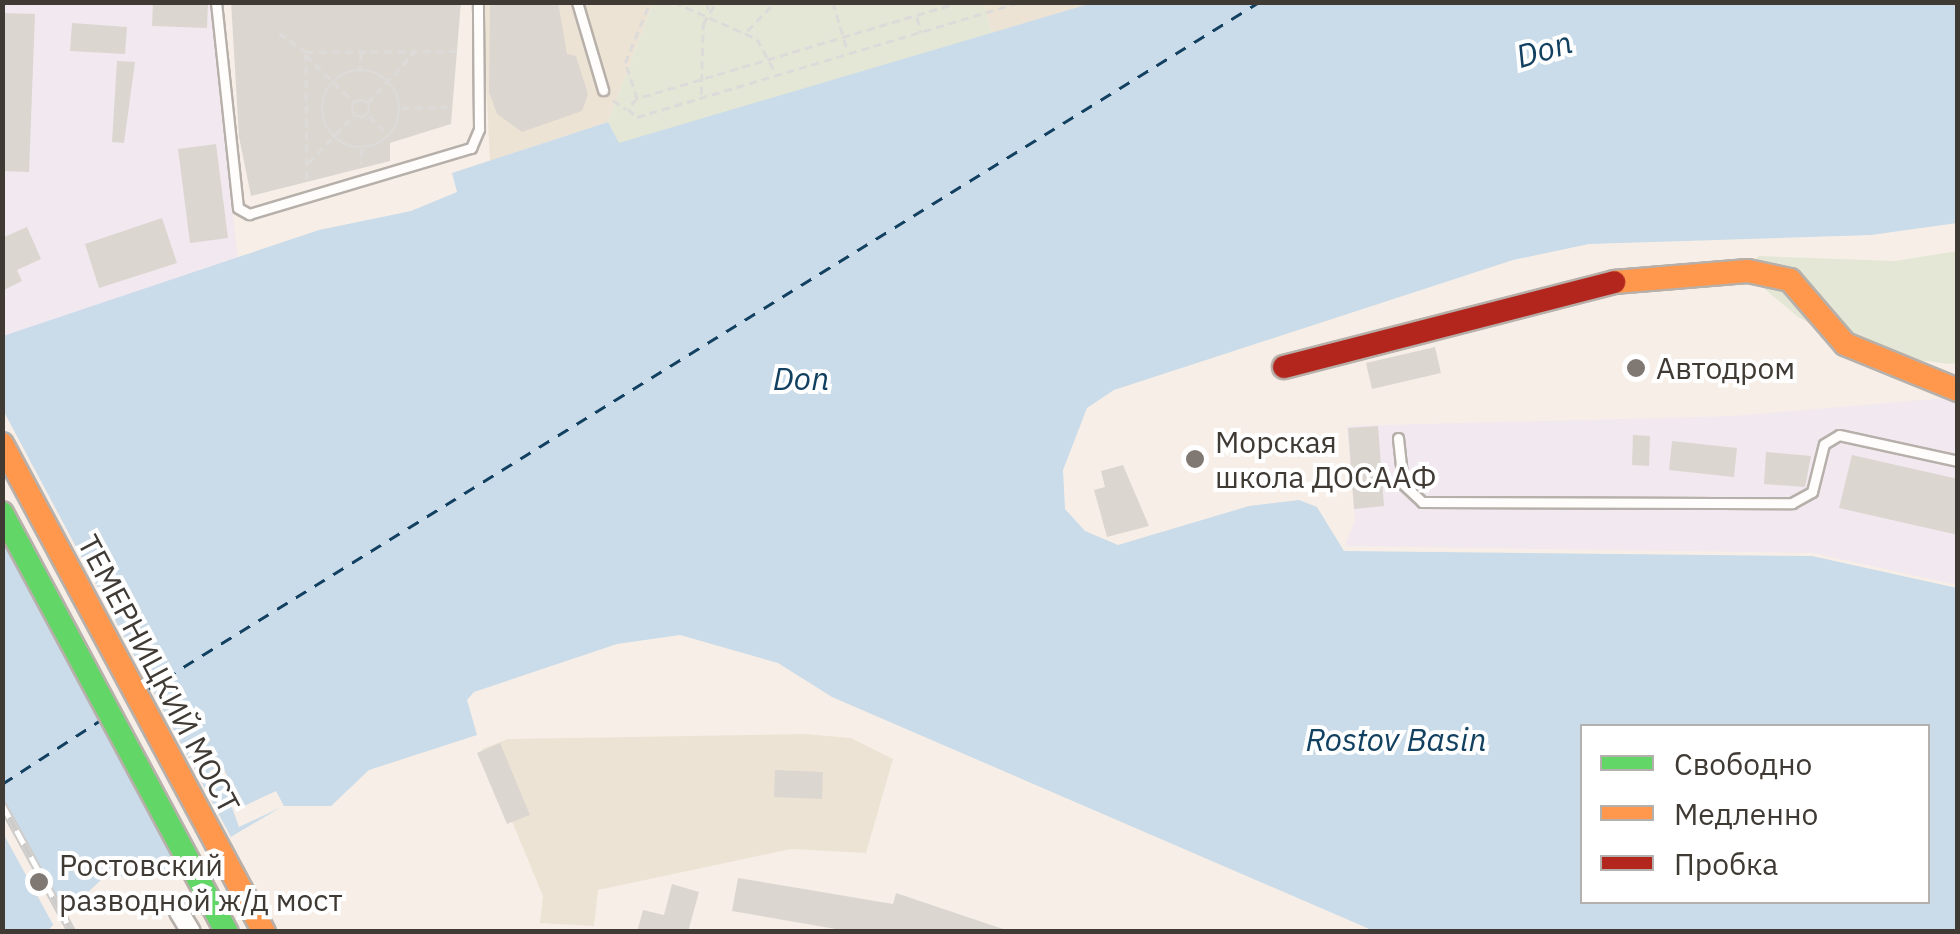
<!DOCTYPE html>
<html>
<head>
<meta charset="utf-8">
<style>
  body { margin:0 }
  #map { position:relative; width:1960px; height:934px; overflow:hidden; background:#f7efe7; font-family:"IBM Plex Sans",sans-serif }
  div>[style] { position:absolute }
  [style*='--x'] { left:calc(var(--x)*1px); top:calc(var(--y)*1px); width:calc(var(--w)*1px); rotate:calc(var(--a)*1deg) }
  .commercial>* { inset:0; background:#ede3d4 }
  .industrial>* { inset:0; background:#f2e8ef }
  .green>* { inset:0; background:#e4e7d6 }
  .water>* { inset:0; background:#cadbe9 }
  .pier>* { inset:0; background:#f7efe7 }
  .ferry>* { height:2.5px; margin-top:-1.25px; transform-origin:0; background:repeating-linear-gradient(90deg,#124061 0 12px,transparent 0 22px) }
  .building>* { inset:0; background:#dcd6d0 }
  .path>* { height:2.5px; margin-top:-1.25px; transform-origin:0; background:repeating-linear-gradient(90deg,#dddbd9 0 8px,transparent 0 13px) }
  .path>.ring { margin:-1.25px; padding:0; box-sizing:content-box; background:none; border:2.5px solid #dddbd9; border-radius:50% }
  .roads { filter:drop-shadow(2px 0 #b7b0aa) drop-shadow(-2px 0 #b7b0aa) drop-shadow(0 2px #b7b0aa) drop-shadow(0 -2px #b7b0aa) }
  .lane>* { height:9px; margin:-4.5px; padding:0 4.5px; transform-origin:4.5px; border-radius:4.5px; background:#fefdfb }
  .street>* { height:18px; margin:-9px; padding:0 9px; transform-origin:9px; border-radius:9px; background:#fefdfb }
  .fast>* { height:22px; margin:-11px; padding:0 11px; transform-origin:11px; border-radius:11px; background:#63d668 }
  .slow>* { height:22px; margin:-11px; padding:0 11px; transform-origin:11px; border-radius:11px; background:#ff974d }
  .jam>* { height:22px; margin:-11px; padding:0 11px; transform-origin:11px; border-radius:11px; background:#b3261e }
  .rail>* { height:9px; margin-top:-4.5px; transform-origin:0; background:repeating-linear-gradient(90deg,#fff 0 15px,#ceccca 0 30px); box-sizing:border-box; border-block:2px solid #ceccca }
  .dots>* { width:28px; height:28px; translate:-50% -50%; box-sizing:border-box; border:5px solid #fff; border-radius:50% }
  span { translate:-50% -50%; white-space:nowrap; text-align:center; line-height:1.15; -webkit-text-stroke:8px #fff; paint-order:stroke }
  .poi-label { font-size:30px; color:#403a35 }
  .left { translate:0 -50%; text-align:left }
  .street-label { font-size:30px; color:#403a35 }
  .water-label { font-size:32px; color:#124061; font-style:italic }
  .frame { position:absolute; inset:0; border:5px solid #403a35; pointer-events:none }
  .legend { position:absolute; left:1580px; top:724px; width:350px; height:180px; box-sizing:border-box; background:#fff; border:2px solid #b3b0ae; margin:0; padding:12px 18px; list-style:none; font-size:30px; color:#403a35 }
  .legend li { display:flex; align-items:center; gap:20px; height:50px }
  .legend b { width:50px; border:2px solid #b3b0ae }
</style>
</head>
<body>
<div id="map">
  <div class="commercial">
    <i style="clip-path:polygon(984px 2px,1092px 3px,992px 33px)"></i>
    <i style="clip-path:polygon(482px 3px,653px 3px,608px 122px,490px 161px)"></i>
    <i style="clip-path:polygon(804px 734px,851px 738px,893px 759px,866px 853px,791px 849px,598px 890px,594px 926px,540px 923px,543px 896px,482px 749px,508px 739px)"></i>
  </div>
  <div class="industrial">
    <i style="clip-path:polygon(3px 3px,210px 3px,238px 259px,3px 336px)"></i>
    <i style="clip-path:polygon(1957px 397px,1957px 585px,1813px 553px,1345px 546px,1355px 520px,1347px 426px,1734px 416px)"></i>
  </div>
  <div class="green">
    <i style="clip-path:polygon(653px 3px,984px 3px,992px 33px,619px 144px,608px 122px)"></i>
    <i style="clip-path:polygon(1957px 251px,1957px 363px,1949px 364px,1864px 353px,1798px 317px,1749px 276px,1758px 256px,1895px 261px)"></i>
  </div>
  <div class="water">
    <i style="clip-path:polygon(evenodd,1092px 3px,1957px 3px,1957px 223px,1871px 235px,1589px 244px,1513px 260px,1114px 390px,1087px 408px,1063px 470px,1065px 509px,1085px 531px,1118px 545px,1249px 506px,1299px 500px,1317px 507px,1344px 551px,1812px 556px,1957px 588px,1957px 931px,1374px 931px,832px 697px,778px 663px,680px 635px,617px 644px,474px 692px,467px 700px,477px 735px,369px 770px,331px 806px,283px 806px,170px 873px,103px 878px,47px 931px,3px 932px,3px 336px,319px 230px,411px 211px,457px 192px,452px 173px,608px 122px,619px 143px,1092px 3px,1582px 726px,1928px 726px,1928px 902px,1582px 902px,1582px 726px)"></i>
  </div>
  <div class="pier">
    <i style="clip-path:polygon(3px 410px,233px 841px,181px 873px,2px 541px)"></i>
    <i style="clip-path:polygon(222px 765px,242px 807px,276px 791px,284px 806px,239px 827px,222px 779px,214px 782px,209px 771px)"></i>
    <i style="clip-path:polygon(3px 799px,68px 919px,56px 930px,3px 833px)"></i>
  </div>
  <div class="ferry">
    <i style="--x:146;--y:690;--w:1308;--a:-31.72"></i>
    <i style="--x:2;--y:784;--w:119;--a:-33"></i>
  </div>
  <div class="building">
    <i style="clip-path:polygon(153px 2px,208px 2px,207px 28px,152px 26px)"></i>
    <i style="clip-path:polygon(231px 2px,461px 2px,451px 124px,390px 143px,390px 161px,251px 196px,239px 137px)"></i>
    <i style="clip-path:polygon(490px 2px,558px 2px,567px 54px,576px 56px,588px 94px,582px 111px,522px 132px,497px 114px,489px 92px)"></i>
    <i style="clip-path:polygon(2px 13px,35px 14px,29px 172px,2px 171px)"></i>
    <i style="clip-path:polygon(72px 23px,127px 27px,125px 54px,70px 51px)"></i>
    <i style="clip-path:polygon(117px 61px,135px 62px,124px 143px,112px 142px)"></i>
    <i style="clip-path:polygon(216px 144px,228px 238px,190px 243px,178px 149px)"></i>
    <i style="clip-path:polygon(162px 218px,177px 263px,99px 288px,85px 244px)"></i>
    <i style="clip-path:polygon(27px 227px,41px 259px,17px 270px,22px 281px,2px 291px,2px 238px)"></i>
    <i style="clip-path:polygon(1435px 347px,1441px 373px,1372px 389px,1366px 363px)"></i>
    <i style="clip-path:polygon(1378px 426px,1384px 506px,1354px 509px,1348px 428px)"></i>
    <i style="clip-path:polygon(1633px 435px,1650px 436px,1649px 466px,1632px 465px)"></i>
    <i style="clip-path:polygon(1672px 441px,1737px 448px,1734px 477px,1669px 470px)"></i>
    <i style="clip-path:polygon(1766px 452px,1811px 456px,1805px 487px,1764px 484px)"></i>
    <i style="clip-path:polygon(1852px 455px,1958px 479px,1958px 535px,1839px 508px)"></i>
    <i style="clip-path:polygon(1123px 465px,1149px 526px,1107px 537px,1094px 490px,1105px 487px,1101px 471px)"></i>
    <i style="clip-path:polygon(500px 743px,530px 815px,507px 824px,477px 753px)"></i>
    <i style="clip-path:polygon(775px 770px,823px 772px,822px 799px,774px 797px)"></i>
    <i style="clip-path:polygon(738px 878px,893px 904px,896px 893px,1012px 932px,853px 932px,732px 911px)"></i>
    <i style="clip-path:polygon(672px 884px,699px 892px,688px 932px,637px 932px,643px 910px,664px 915px)"></i>
  </div>
  <div class="path">
    <i style="--x:674;--y:2;--w:91;--a:24"></i>
    <i style="--x:757;--y:39;--w:37;--a:61"></i>
    <i style="--x:707;--y:2;--w:10;--a:79"></i>
    <i style="--x:833;--y:2;--w:52;--a:73.3"></i>
    <i style="--x:962;--y:2;--w:339;--a:163.4"></i>
    <i style="--x:637;--y:99;--w:13;--a:132"></i>
    <i style="--x:628;--y:109;--w:12;--a:42"></i>
    <i style="--x:637;--y:117;--w:401;--a:-16.7"></i>
    <i style="--x:917;--y:17;--w:16;--a:75"></i>
    <i style="--x:747;--y:31;--w:40;--a:-46"></i>
    <i style="--x:279;--y:33;--w:33;--a:35"></i>
    <i style="--x:306;--y:52;--w:151;--a:-0.4"></i>
    <i style="--x:361;--y:53;--w:16;--a:90"></i>
    <i style="--x:306;--y:54;--w:125;--a:89.5"></i>
    <i style="--x:306;--y:55;--w:69;--a:44.4"></i>
    <i class="ring" style="left:322px;top:70px;width:75.5px;height:75.5px"></i>
    <i style="--x:701;--y:95;--w:71;--a:-88.4"></i>
    <i style="--x:703;--y:24;--w:26;--a:-59"></i>
    <i style="--x:637;--y:99;--w:38;--a:-108"></i>
    <i style="--x:625;--y:63;--w:66;--a:-67.7"></i>
    <i class="ring" style="left:352px;top:100px;width:15.5px;height:15.5px"></i>
    <i style="--x:613;--y:100;--w:16;--a:35"></i>
    <i style="--x:367;--y:103;--w:69;--a:-46.8"></i>
    <i style="--x:402;--y:108;--w:46;--a:-1.2"></i>
    <i style="--x:369;--y:116;--w:27;--a:45"></i>
    <i style="--x:362;--y:149;--w:15;--a:90"></i>
    <i style="--x:308;--y:163;--w:66;--a:-46.2"></i>
  </div>
  <div class="roads">
    <div class="lane">
      <i style="--x:216;--y:2;--w:207;--a:83.9"></i>
      <i style="--x:238;--y:208;--w:13;--a:29"></i>
      <i style="--x:249;--y:214;--w:232;--a:-16.6"></i>
      <i style="--x:471;--y:148;--w:21;--a:-67"></i>
      <i style="--x:479;--y:129;--w:127;--a:-90.5"></i>
      <i style="--x:577;--y:2;--w:92;--a:73.5"></i>
      <i style="--x:1398;--y:438;--w:46;--a:83.8"></i>
      <i style="--x:1403;--y:484;--w:26;--a:43"></i>
      <i style="--x:1422;--y:502;--w:370;--a:0.2"></i>
      <i style="--x:1792;--y:503;--w:23;--a:-29"></i>
      <i style="--x:1812;--y:492;--w:49;--a:-76"></i>
      <i style="--x:1824;--y:444;--w:17;--a:-31"></i>
      <i style="--x:1839;--y:435;--w:122;--a:12.3"></i>
    </div>
    <div class="street">
      <i style="--x:179;--y:912;--w:23;--a:59"></i>
    </div>
    <div class="fast">
      <i style="--x:2;--y:513;--w:476;--a:61.8"></i>
    </div>
    <div class="slow">
      <i style="--x:1614;--y:282;--w:134;--a:-4.7"></i>
      <i style="--x:1748;--y:271;--w:43;--a:12.1"></i>
      <i style="--x:1790;--y:280;--w:84;--a:49.3"></i>
      <i style="--x:1845;--y:344;--w:122;--a:22.2"></i>
      <i style="--x:2;--y:444;--w:554;--a:61.77"></i>
    </div>
    <div class="jam">
      <i style="--x:1284;--y:367;--w:341;--a:-14.4"></i>
    </div>
  </div>
  <div class="rail">
    <i style="--x:2;--y:804;--w:146;--a:61.3"></i>
  </div>
  <div class="dots">
    <i style="left:1636px;top:368px;background:#807973"></i>
    <i style="left:1195px;top:459px;background:#807973"></i>
    <i style="left:39px;top:882px;background:#807973"></i>
  </div>
  <div class="poi-label">
    <span class="left" style="left:1656px;top:368px">Автодром</span>
    <span class="left" style="left:1215px;top:459px">Морская<br>школа ДОСААФ</span>
    <span class="left" style="left:59px;top:882px">Ростовский<br>разводной ж/д мост</span>
  </div>
  <div class="street-label">
    <span style="left:159px;top:674px;rotate:62deg">ТЕМЕРНИЦКИЙ МОСТ</span>
  </div>
  <div class="water-label">
    <span style="left:1544px;top:49px;rotate:-17deg">Don</span>
    <span style="left:801px;top:378px">Don</span>
    <span style="left:1396px;top:739px">Rostov Basin</span>
  </div>
  <div class="frame"></div>
  <ul class="legend">
  <li><b style="height:12px;background:#63d668"></b>Свободно</li>
  <li><b style="height:12px;background:#ff974d"></b>Медленно</li>
  <li><b style="height:12px;background:#b3261e"></b>Пробка</li>
  </ul>
</div>
</body>
</html>
